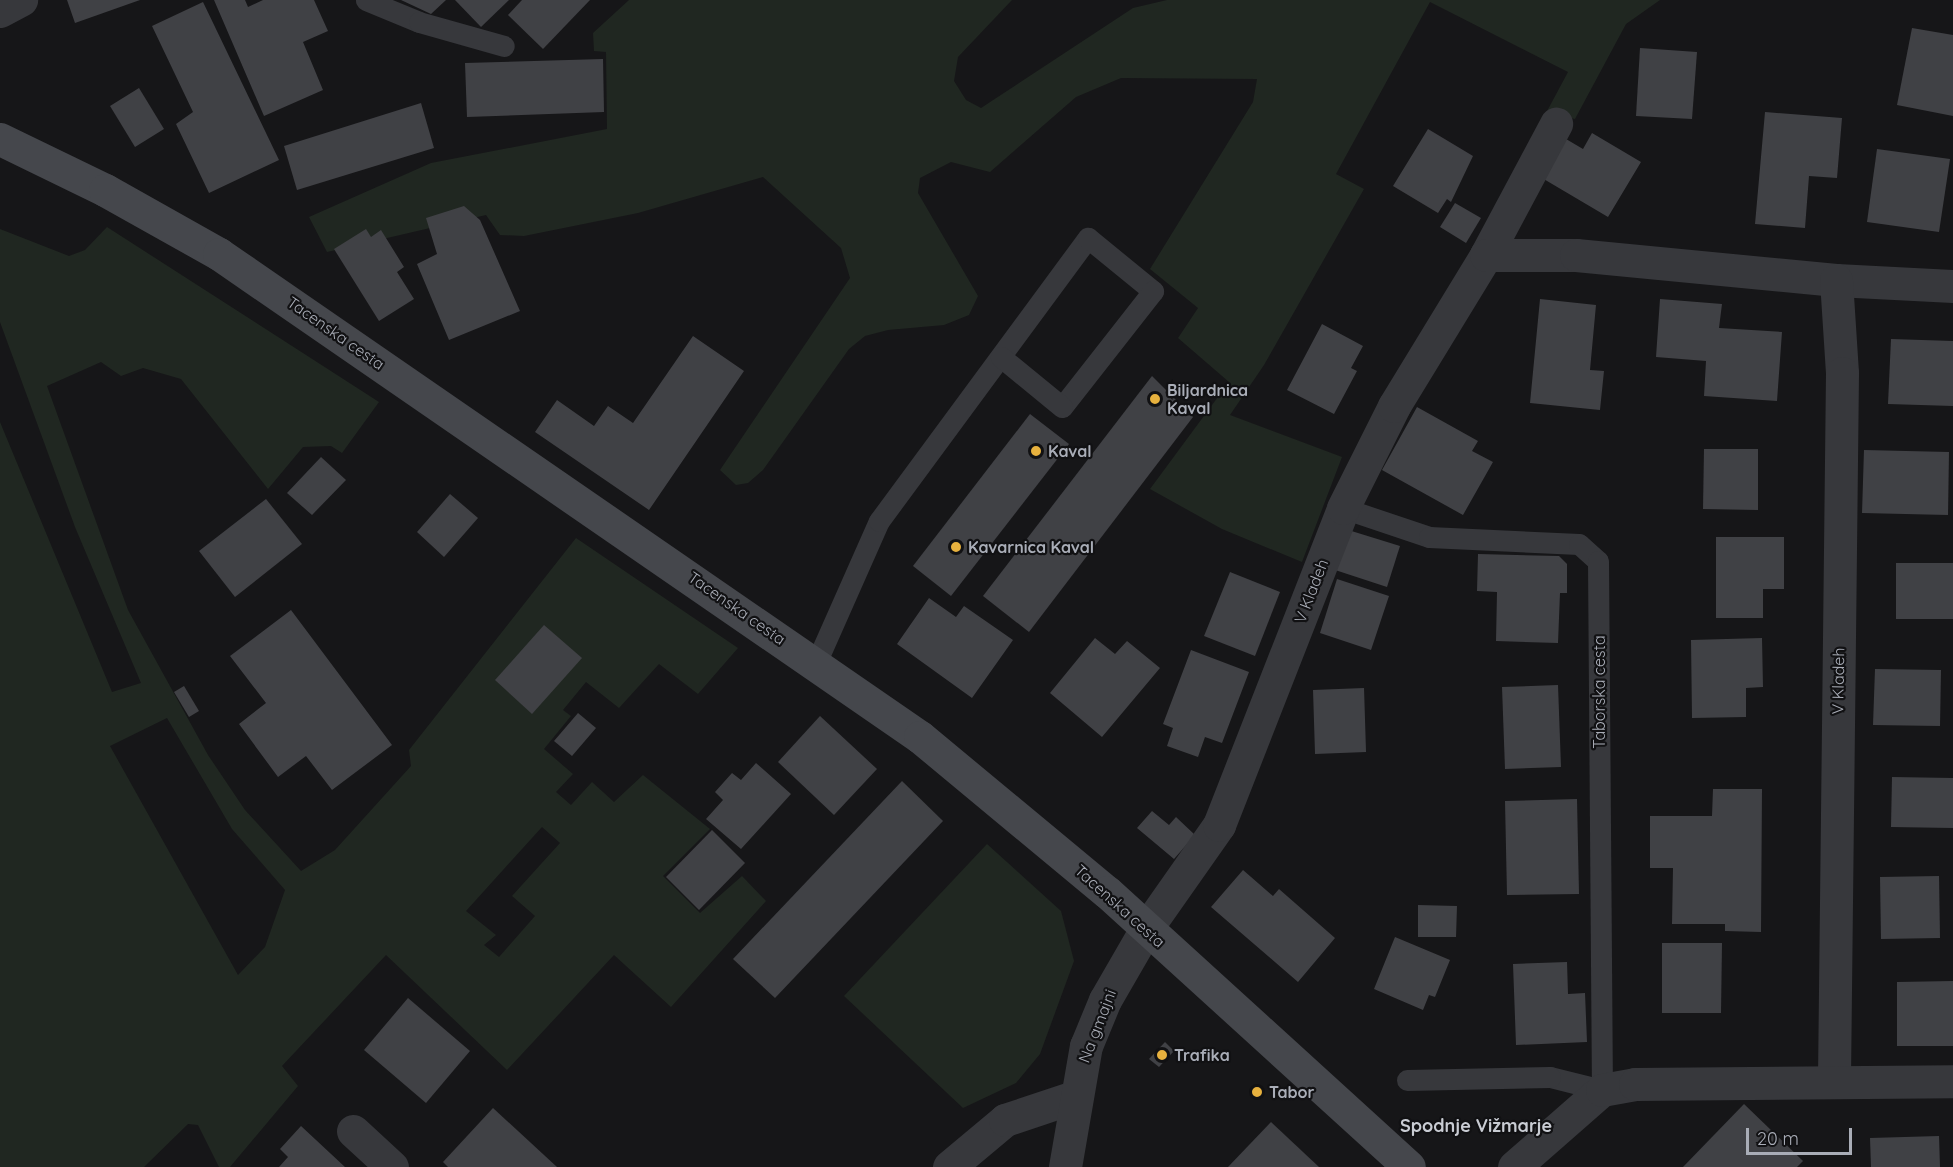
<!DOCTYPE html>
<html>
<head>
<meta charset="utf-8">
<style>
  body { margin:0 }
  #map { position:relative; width:1953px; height:1167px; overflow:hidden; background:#161618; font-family:Quicksand,sans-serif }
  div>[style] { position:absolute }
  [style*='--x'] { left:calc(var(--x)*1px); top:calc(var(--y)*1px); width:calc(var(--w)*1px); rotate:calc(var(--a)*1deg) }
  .green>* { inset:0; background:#202721 }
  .building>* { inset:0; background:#404145 }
  .lane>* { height:21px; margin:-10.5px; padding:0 10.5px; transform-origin:10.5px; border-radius:10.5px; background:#37383c }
  .street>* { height:33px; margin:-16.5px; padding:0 16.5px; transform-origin:16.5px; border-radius:16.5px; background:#37383c }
  .secondary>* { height:33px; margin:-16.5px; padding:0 16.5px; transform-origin:16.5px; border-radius:16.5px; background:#45474c }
  .dots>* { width:16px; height:16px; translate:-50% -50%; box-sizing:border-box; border:3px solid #111113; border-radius:50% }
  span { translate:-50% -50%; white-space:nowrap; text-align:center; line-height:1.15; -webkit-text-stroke:4.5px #111113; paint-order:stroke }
  .street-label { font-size:16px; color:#a9adb7 }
  .poi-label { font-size:16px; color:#a9adb7; font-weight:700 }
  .left { translate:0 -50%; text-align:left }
  .neighbourhood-label { font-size:18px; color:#c9ccd3; font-weight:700 }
  .scale { position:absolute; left:1746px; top:1128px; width:106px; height:27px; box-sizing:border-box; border:3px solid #a9adb7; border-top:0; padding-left:8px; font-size:18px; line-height:21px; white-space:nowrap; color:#a9adb7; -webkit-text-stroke:4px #111113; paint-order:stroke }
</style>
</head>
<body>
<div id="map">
  <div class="green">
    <i style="clip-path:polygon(629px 0,1012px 0,958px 57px,954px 81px,966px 100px,981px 108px,1133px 8px,1167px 0,1660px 0,1626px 24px,1575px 119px,1546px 113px,1568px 72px,1430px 2px,1336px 174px,1364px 189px,1264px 365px,1230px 415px,1342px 457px,1302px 562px,1222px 529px,1150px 489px,1229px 382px,1178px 338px,1198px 308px,1150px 269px,1253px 102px,1257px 79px,1121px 78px,1076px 97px,990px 172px,951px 162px,920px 178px,918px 193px,978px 296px,969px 315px,944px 325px,888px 330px,865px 336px,849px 349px,763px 470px,748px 483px,736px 485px,720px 470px,850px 278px,841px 248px,763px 177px,638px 213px,524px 236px,500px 235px,486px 215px,327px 252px,309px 217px,431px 163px,607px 129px,606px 52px,594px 51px,593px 33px)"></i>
    <i style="clip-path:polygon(evenodd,107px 227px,379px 402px,342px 453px,331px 446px,303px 447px,268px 489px,181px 379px,143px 368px,121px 376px,101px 362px,47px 386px,128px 610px,208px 755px,245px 810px,301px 871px,335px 850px,411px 766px,409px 750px,576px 538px,738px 648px,698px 694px,659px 664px,619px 708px,586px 682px,563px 710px,571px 716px,544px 749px,573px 774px,556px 792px,571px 805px,592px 782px,614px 802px,643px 775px,710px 829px,663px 876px,700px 913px,742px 876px,766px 901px,671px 1007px,614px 955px,507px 1070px,386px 955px,282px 1066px,298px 1086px,230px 1167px,219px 1167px,198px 1125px,188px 1124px,144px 1167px,0 1167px,0 422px,112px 692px,141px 683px,75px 527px,0 322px,0 229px,69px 256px,85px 250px,107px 227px,167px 718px,232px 829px,285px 890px,265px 947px,238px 975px,110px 746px,167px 718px,107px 227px,542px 827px,560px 843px,512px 896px,535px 916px,499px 957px,484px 945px,496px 935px,466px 911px,542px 827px)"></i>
    <i style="clip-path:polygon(987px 844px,1061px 911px,1074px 961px,1040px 1054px,1016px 1083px,963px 1108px,844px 996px)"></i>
  </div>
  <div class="building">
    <i style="clip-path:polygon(67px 0,140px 0,75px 23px)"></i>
    <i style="clip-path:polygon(214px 0,245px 0,248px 7px,263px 0,314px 0,328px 31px,303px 42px,323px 90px,264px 116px)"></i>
    <i style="clip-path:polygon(401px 0,446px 0,431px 14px)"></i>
    <i style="clip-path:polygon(455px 0,509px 0,481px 27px)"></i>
    <i style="clip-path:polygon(522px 0,590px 0,543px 49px,508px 15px)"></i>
    <i style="clip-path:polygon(203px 2px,279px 160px,209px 193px,176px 124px,193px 112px,152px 26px)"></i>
    <i style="clip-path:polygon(1912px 28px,1953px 35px,1953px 116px,1897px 105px)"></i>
    <i style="clip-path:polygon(1640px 48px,1697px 52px,1692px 119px,1636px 116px)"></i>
    <i style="clip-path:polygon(603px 59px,604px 112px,467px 117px,465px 63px)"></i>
    <i style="clip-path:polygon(139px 88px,164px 129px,135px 147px,110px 106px)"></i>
    <i style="clip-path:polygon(421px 103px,434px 148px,297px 190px,284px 146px)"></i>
    <i style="clip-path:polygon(1765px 112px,1842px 118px,1837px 178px,1809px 176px,1805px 228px,1755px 224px)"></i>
    <i style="clip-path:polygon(1428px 129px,1473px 156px,1451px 202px,1447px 199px,1438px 213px,1393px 186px)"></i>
    <i style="clip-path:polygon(1592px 133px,1641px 162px,1608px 217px,1542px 178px,1566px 139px,1583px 149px)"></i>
    <i style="clip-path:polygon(1877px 149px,1950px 159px,1939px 232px,1867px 222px)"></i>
    <i style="clip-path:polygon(1455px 203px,1481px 218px,1466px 243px,1440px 227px)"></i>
    <i style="clip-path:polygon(464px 206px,480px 220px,520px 311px,449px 340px,417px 264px,437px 254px,426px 218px)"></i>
    <i style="clip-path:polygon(366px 229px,371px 237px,381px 230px,404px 267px,397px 272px,414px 299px,379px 321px,334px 249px)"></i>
    <i style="clip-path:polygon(1540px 299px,1596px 305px,1590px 370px,1604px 371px,1600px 410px,1530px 403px)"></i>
    <i style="clip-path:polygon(1660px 299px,1722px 304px,1719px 328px,1782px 332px,1777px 401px,1704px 396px,1706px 361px,1656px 357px)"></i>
    <i style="clip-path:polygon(1322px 324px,1363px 346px,1351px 368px,1357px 371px,1334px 414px,1287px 390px)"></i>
    <i style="clip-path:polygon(693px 336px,744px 371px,649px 510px,535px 432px,557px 400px,594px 426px,608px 406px,633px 423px)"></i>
    <i style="clip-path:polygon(1891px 339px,1953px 341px,1953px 406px,1888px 404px)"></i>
    <i style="clip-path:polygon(1152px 376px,1193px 417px,1029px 632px,983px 596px)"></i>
    <i style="clip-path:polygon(1417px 407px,1478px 441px,1472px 451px,1493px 462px,1463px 515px,1382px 470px)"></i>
    <i style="clip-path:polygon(1030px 414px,1069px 444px,951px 596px,913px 566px)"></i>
    <i style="clip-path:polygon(1704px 449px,1758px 449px,1758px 510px,1703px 509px)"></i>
    <i style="clip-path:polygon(1864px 450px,1949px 452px,1948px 515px,1862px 513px)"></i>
    <i style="clip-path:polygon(321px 457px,346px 480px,312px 515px,287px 493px)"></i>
    <i style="clip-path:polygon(450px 494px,478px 518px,444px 557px,417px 532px)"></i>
    <i style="clip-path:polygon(266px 499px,302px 544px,235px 597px,199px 551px)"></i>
    <i style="clip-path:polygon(1345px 529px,1400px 546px,1387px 587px,1332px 569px)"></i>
    <i style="clip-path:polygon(1716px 537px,1784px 537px,1784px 589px,1763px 589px,1763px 618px,1716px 618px)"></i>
    <i style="clip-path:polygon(1478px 554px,1559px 556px,1567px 564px,1567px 593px,1560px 593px,1558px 643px,1496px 641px,1497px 592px,1477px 591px)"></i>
    <i style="clip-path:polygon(1896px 563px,1953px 563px,1953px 619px,1896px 619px)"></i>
    <i style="clip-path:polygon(1230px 572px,1280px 592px,1255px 656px,1204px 636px)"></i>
    <i style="clip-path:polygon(1337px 579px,1389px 596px,1371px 650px,1320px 633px)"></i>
    <i style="clip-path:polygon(929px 598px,956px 617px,964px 606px,1013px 640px,972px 698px,897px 644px)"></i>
    <i style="clip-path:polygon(291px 610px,392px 745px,332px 790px,306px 756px,278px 777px,239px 724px,266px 703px,230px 656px)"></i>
    <i style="clip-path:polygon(544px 625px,582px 658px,532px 714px,495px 680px)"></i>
    <i style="clip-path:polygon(1095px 638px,1115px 654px,1127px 641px,1160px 668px,1102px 737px,1050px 693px)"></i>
    <i style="clip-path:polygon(1762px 638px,1763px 687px,1746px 688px,1746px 717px,1692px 718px,1691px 640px)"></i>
    <i style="clip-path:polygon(1191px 650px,1249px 672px,1222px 743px,1205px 737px,1198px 757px,1167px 746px,1173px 728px,1163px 724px)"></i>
    <i style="clip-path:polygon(1875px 669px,1941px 670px,1940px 726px,1873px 725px)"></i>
    <i style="clip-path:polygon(1558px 685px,1561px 767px,1505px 769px,1502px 687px)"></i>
    <i style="clip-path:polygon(184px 686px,199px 711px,189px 717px,174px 692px)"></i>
    <i style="clip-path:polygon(1364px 688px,1366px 752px,1315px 754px,1313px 690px)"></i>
    <i style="clip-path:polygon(578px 713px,596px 728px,572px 756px,554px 741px)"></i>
    <i style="clip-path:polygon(820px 716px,877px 769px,834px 815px,778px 762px)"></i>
    <i style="clip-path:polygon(756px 763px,791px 794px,741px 849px,706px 819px,723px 800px,715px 792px,732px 773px,741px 780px)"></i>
    <i style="clip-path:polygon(1892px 777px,1953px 778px,1953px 828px,1891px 827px)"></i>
    <i style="clip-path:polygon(902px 781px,943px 821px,775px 998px,733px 959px)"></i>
    <i style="clip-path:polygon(1713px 789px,1762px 789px,1761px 932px,1725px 931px,1725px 924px,1672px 924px,1673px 868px,1650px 868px,1650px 816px,1712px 816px)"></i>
    <i style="clip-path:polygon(1577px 799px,1579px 894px,1507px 895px,1505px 801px)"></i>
    <i style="clip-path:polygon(1152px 811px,1169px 825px,1176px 817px,1195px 835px,1174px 859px,1137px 828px)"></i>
    <i style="clip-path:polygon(712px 830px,745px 863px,699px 910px,666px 877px)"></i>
    <i style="clip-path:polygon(1243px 870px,1273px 896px,1279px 889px,1335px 938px,1298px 982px,1211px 907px)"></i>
    <i style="clip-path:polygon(1939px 876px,1940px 938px,1881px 939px,1880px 877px)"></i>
    <i style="clip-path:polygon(1418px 905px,1457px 906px,1456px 937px,1418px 937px)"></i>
    <i style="clip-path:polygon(1395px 937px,1450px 960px,1435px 997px,1429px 995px,1423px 1010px,1374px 989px)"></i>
    <i style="clip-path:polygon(1662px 943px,1722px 943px,1721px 1013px,1662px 1013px)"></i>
    <i style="clip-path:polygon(1567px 962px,1568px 994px,1585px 993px,1587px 1042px,1516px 1045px,1513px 964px)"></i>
    <i style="clip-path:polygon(1953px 981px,1953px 1046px,1897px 1046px,1897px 982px)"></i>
    <i style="clip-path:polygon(408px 998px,470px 1051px,426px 1103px,364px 1050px)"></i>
    <i style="clip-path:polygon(1165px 1042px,1174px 1051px,1159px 1067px,1149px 1059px)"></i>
    <i style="clip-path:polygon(1744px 1104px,1803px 1161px,1797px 1167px,1683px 1167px)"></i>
    <i style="clip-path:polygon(493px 1108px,557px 1167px,448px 1167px,443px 1162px)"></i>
    <i style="clip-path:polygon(1271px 1122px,1319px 1167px,1228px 1167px)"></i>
    <i style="clip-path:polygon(301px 1126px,345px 1167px,279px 1167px,288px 1157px,280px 1149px)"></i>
    <i style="clip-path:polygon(1939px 1136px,1940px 1167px,1871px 1167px,1870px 1138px)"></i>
  </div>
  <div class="lane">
    <i style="--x:366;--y:0;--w:57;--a:22.5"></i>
    <i style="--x:419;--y:22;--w:88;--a:15.8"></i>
    <i style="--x:1343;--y:508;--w:91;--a:18.6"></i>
    <i style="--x:1429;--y:537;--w:150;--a:2.7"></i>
    <i style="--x:1579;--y:544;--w:25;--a:42"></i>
    <i style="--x:1598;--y:561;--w:529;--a:89.57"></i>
    <i style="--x:1602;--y:1090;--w:54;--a:-166"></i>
    <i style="--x:1550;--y:1077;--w:143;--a:178.8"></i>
    <i style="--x:816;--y:663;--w:155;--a:-66.1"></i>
    <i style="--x:879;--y:521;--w:352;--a:-53.6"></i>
    <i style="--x:1088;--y:238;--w:84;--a:39.2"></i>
    <i style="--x:1153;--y:291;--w:147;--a:128.1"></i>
    <i style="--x:1062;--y:407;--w:79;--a:-140.7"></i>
  </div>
  <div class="street">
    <i style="--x:0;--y:11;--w:24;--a:-28"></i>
    <i style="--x:1486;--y:255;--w:149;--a:-61.9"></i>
    <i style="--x:1836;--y:280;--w:117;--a:2.9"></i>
    <i style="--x:353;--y:1131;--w:53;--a:42.7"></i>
    <i style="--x:949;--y:1167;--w:73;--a:-40"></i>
    <i style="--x:1005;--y:1120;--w:73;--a:-18.4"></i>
    <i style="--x:1065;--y:1167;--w:123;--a:-80.2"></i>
    <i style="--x:1086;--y:1046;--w:50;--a:-67.6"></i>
    <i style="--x:1105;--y:1000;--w:82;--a:-60"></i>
    <i style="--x:1146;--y:929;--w:127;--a:-54.9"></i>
    <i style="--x:1219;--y:825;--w:340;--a:-68.6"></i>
    <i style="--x:1343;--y:508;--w:114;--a:-63.4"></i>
    <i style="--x:1394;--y:406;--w:177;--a:-58.6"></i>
    <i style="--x:1486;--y:255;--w:90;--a:0"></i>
    <i style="--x:1576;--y:255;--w:261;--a:5.5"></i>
    <i style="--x:1836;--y:280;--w:93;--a:86.3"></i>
    <i style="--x:1842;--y:373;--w:709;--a:90.65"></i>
    <i style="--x:1514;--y:1167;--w:117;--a:-41.2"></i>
    <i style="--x:1602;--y:1090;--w:34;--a:-10"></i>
    <i style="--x:1635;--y:1084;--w:318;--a:-0.5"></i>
  </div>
  <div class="secondary">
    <i style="--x:0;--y:139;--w:117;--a:25.9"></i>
    <i style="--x:105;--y:190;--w:131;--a:29.3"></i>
    <i style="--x:219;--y:254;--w:851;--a:34.57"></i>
    <i style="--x:920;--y:737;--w:243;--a:39.7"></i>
    <i style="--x:1107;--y:892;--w:408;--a:42.3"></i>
  </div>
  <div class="dots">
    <i style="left:1155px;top:399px;background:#e7b13e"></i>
    <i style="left:1036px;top:451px;background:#e7b13e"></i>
    <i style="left:956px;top:547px;background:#e7b13e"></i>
    <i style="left:1162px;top:1055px;background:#e7b13e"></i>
    <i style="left:1257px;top:1092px;background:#e7b13e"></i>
  </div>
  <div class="street-label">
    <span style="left:336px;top:333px;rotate:35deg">Tacenska cesta</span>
    <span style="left:1311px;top:591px;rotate:-69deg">V Kladeh</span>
    <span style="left:737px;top:608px;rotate:35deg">Tacenska cesta</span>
    <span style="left:1838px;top:681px;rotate:-89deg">V Kladeh</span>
    <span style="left:1599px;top:692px;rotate:-90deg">Taborska cesta</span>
    <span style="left:1120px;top:906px;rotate:42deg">Tacenska cesta</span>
    <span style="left:1097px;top:1026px;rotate:-69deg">Na gmajni</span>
  </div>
  <div class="poi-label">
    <span class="left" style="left:1167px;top:399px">Biljardnica<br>Kaval</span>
    <span class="left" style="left:1048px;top:451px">Kaval</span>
    <span class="left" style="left:968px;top:547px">Kavarnica Kaval</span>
    <span class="left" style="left:1174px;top:1055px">Trafika</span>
    <span class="left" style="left:1269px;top:1092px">Tabor</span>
  </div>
  <div class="neighbourhood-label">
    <span style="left:1476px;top:1126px">Spodnje Vižmarje</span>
  </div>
  <div class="scale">20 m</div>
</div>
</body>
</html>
